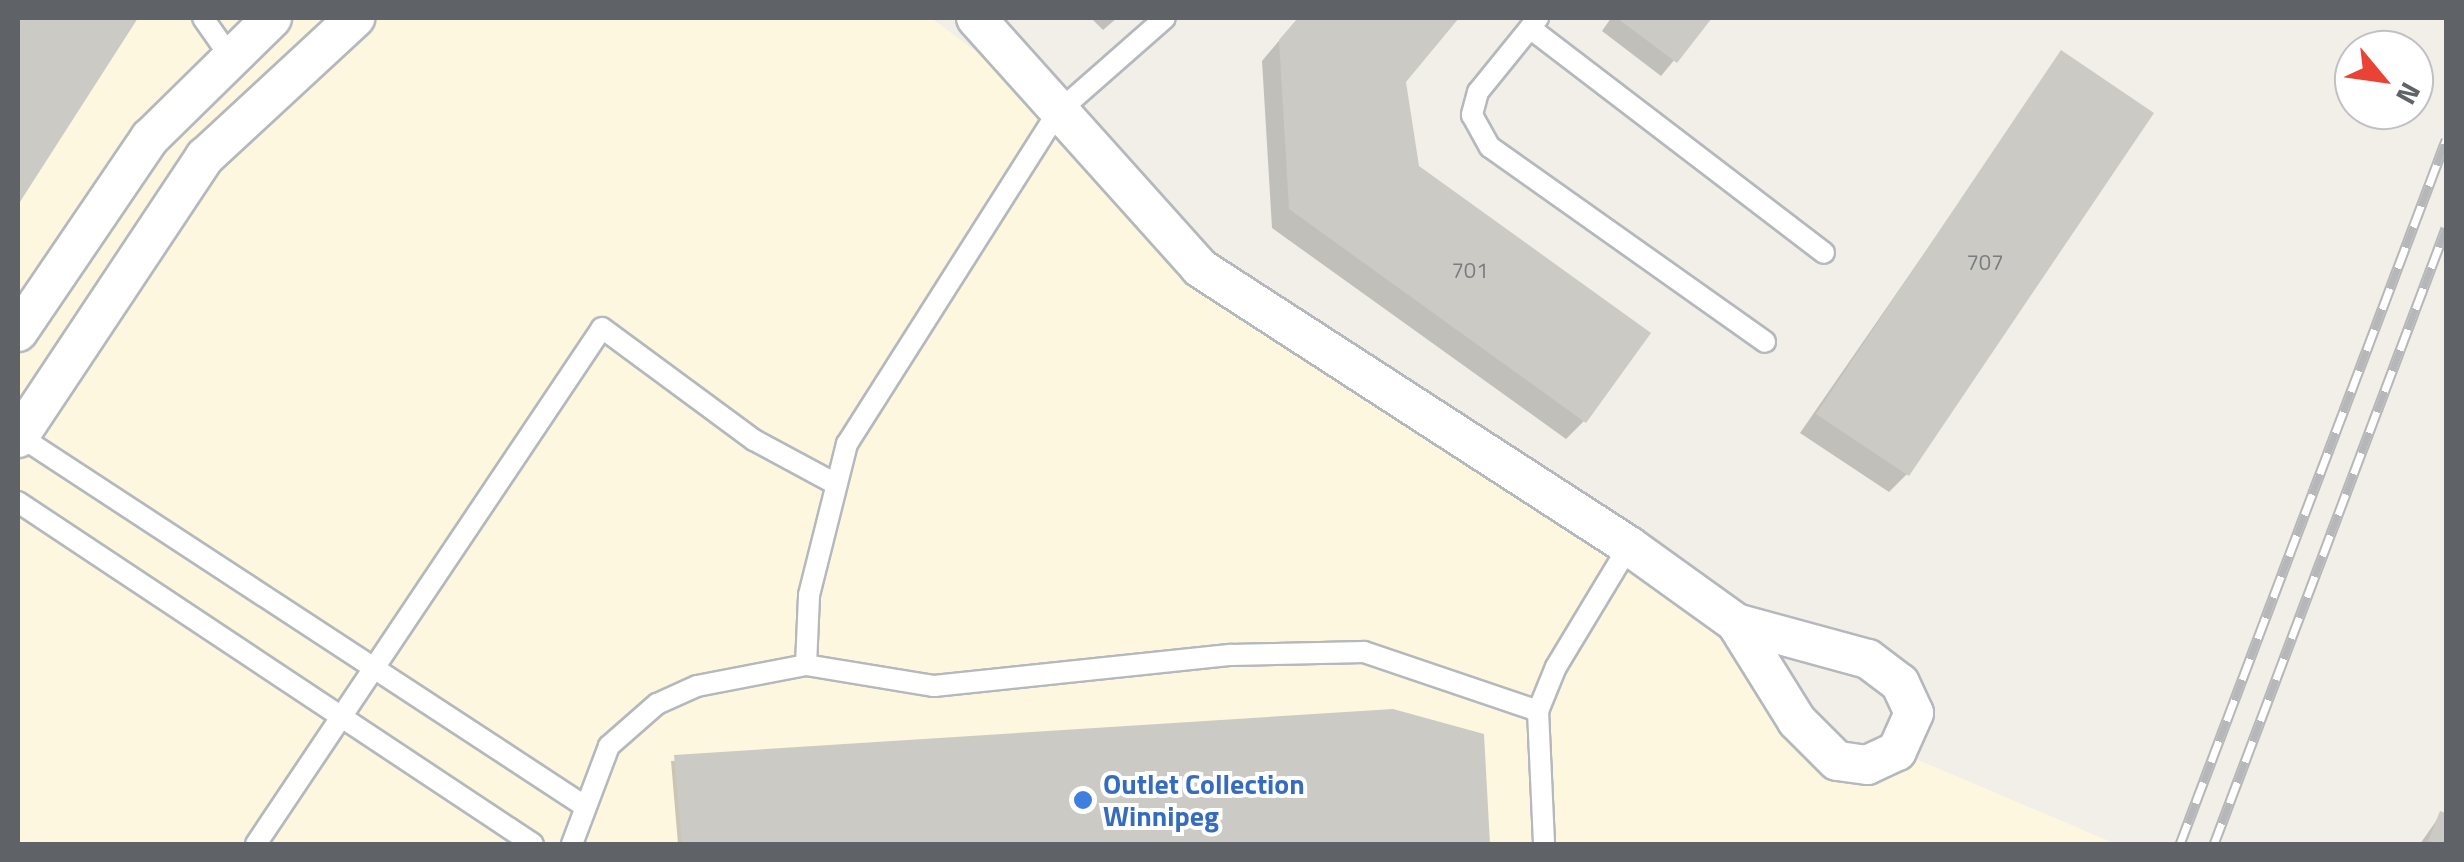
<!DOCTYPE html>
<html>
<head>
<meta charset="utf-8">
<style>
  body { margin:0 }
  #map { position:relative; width:2464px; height:862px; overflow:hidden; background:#f1efe8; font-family:"Titillium Web",sans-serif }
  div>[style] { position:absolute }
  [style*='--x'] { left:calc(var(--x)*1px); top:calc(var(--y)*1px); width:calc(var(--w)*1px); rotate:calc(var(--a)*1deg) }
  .commercial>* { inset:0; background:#fef7e0 }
  .shadow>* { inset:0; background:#0003 }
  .building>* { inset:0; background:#cccac5 }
  .roads { filter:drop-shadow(2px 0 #b5b8bc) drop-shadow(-2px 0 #b5b8bc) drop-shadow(0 2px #b5b8bc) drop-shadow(0 -2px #b5b8bc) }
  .lane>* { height:20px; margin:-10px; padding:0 10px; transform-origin:10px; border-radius:10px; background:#fff }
  .street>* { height:38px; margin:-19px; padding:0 19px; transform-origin:19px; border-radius:19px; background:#fff }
  .rail>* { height:11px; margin-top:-5.5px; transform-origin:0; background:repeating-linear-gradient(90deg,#fff 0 22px,#b6b7b8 0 44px); box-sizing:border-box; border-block:2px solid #b6b7b8 }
  .dots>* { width:28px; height:28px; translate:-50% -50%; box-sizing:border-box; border:5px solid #fff; border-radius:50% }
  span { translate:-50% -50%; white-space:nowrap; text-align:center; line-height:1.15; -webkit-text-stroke:8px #fff; paint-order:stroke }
  .number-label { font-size:22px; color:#7a7d7f }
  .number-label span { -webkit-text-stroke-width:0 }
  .shop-label { font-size:28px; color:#366cbe; font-weight:700 }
  .left { translate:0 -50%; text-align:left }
  .frame { position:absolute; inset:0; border:20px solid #5f6368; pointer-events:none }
  .north { position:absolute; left:2334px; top:30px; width:100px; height:100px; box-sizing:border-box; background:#fff; border:2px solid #bfc1c3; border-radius:50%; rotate:119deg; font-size:28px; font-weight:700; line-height:40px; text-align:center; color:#5f6368 }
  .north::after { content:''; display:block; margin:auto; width:35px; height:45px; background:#ea4335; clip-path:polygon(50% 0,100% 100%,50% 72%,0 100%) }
</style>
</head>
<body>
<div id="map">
  <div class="commercial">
    <i style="clip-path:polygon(18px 18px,931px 18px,1058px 112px,1134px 202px,1736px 623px,1837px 761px,1897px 751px,2116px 844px,18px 844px)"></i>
  </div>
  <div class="shadow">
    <i style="clip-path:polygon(18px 18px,135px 18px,18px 200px)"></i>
    <i style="clip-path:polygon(1091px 18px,1117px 18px,1103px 30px)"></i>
    <i style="clip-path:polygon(1298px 18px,1455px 18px,1404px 81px,1416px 168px,1584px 421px,1566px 439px,1272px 228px,1262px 61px)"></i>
    <i style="clip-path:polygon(1611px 18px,1709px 18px,1661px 76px,1602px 31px)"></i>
    <i style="clip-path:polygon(2062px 54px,1907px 474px,1889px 492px,1800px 433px)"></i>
    <i style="clip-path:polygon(1482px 736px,1487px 844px,678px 844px,671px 761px)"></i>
    <i style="clip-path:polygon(2441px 814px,2446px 816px,2446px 844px,2420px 844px)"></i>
  </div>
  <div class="building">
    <i style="clip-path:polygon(18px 18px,138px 18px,18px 205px)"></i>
    <i style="clip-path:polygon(1298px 18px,1459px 18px,1406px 82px,1419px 166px,1651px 333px,1586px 423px,1289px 209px,1279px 40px)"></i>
    <i style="clip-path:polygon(1617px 18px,1712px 18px,1677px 63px)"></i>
    <i style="clip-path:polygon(2061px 50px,2154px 113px,1909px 476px,1816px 414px)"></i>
    <i style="clip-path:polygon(1393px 709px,1484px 734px,1490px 844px,682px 844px,674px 755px)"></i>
    <i style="clip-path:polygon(2440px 811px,2446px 813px,2446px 844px,2428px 841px)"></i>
  </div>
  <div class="roads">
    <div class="lane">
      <i style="--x:203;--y:18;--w:49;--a:55"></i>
      <i style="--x:1538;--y:18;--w:95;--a:129"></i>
      <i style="--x:1478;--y:92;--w:24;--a:105"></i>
      <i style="--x:1472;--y:115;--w:37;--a:61"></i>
      <i style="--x:1490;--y:147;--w:337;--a:35.3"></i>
      <i style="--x:1530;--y:28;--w:370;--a:37.4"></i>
      <i style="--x:18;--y:435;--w:675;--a:33.22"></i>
      <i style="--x:18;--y:502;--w:618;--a:33.59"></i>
      <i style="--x:806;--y:665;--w:70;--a:-87.5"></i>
      <i style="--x:809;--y:595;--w:156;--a:-75.9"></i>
      <i style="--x:847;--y:444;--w:393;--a:-57.6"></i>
      <i style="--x:1058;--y:112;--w:142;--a:-41.3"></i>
      <i style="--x:1538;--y:711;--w:48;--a:-67.8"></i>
      <i style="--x:1556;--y:667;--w:141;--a:-58.9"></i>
      <i style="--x:256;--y:844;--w:621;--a:-56.16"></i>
      <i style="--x:602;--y:328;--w:189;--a:36.4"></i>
      <i style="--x:754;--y:440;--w:91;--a:28.3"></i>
      <i style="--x:572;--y:844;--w:105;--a:-69.3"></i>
      <i style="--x:609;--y:746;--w:64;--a:-41.2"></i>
      <i style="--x:657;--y:704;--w:44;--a:-24.2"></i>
      <i style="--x:697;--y:686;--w:111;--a:-10.9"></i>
      <i style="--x:806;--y:665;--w:130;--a:9.3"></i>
      <i style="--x:934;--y:686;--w:299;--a:-6"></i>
      <i style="--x:1231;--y:655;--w:133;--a:-1.3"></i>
      <i style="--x:1364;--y:652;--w:184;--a:18.7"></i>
      <i style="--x:1538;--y:711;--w:133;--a:87.4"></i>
    </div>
    <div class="street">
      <i style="--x:976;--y:18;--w:336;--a:48.1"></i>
      <i style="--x:1200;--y:268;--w:511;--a:32.94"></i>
      <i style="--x:1629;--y:546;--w:132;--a:35.7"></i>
      <i style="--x:1736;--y:623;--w:137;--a:15.3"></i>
      <i style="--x:1868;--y:659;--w:40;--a:37"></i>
      <i style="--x:1900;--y:683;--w:33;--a:65"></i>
      <i style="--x:1914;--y:713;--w:42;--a:114.1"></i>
      <i style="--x:1897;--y:751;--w:33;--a:155"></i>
      <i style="--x:1867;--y:765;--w:30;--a:-172"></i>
      <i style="--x:1837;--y:761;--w:57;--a:-135"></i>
      <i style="--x:1797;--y:721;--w:115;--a:-121.9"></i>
      <i style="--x:18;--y:332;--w:235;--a:-55.8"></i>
      <i style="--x:150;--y:138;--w:171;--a:-44.5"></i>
      <i style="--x:18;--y:438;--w:338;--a:-56.4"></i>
      <i style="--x:205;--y:157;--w:205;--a:-42.8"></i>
    </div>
  </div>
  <div class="rail">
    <i style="--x:2180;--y:844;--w:753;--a:-69.3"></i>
    <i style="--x:2214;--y:844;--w:658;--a:-69.36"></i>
  </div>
  <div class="dots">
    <i style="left:1083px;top:800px;background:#3f7fe0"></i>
  </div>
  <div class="number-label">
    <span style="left:1985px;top:263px">707</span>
    <span style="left:1470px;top:271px">701</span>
  </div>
  <div class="shop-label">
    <span class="left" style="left:1103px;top:800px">Outlet Collection<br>Winnipeg</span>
  </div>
  <div class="frame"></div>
  <div class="north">N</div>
</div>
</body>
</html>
